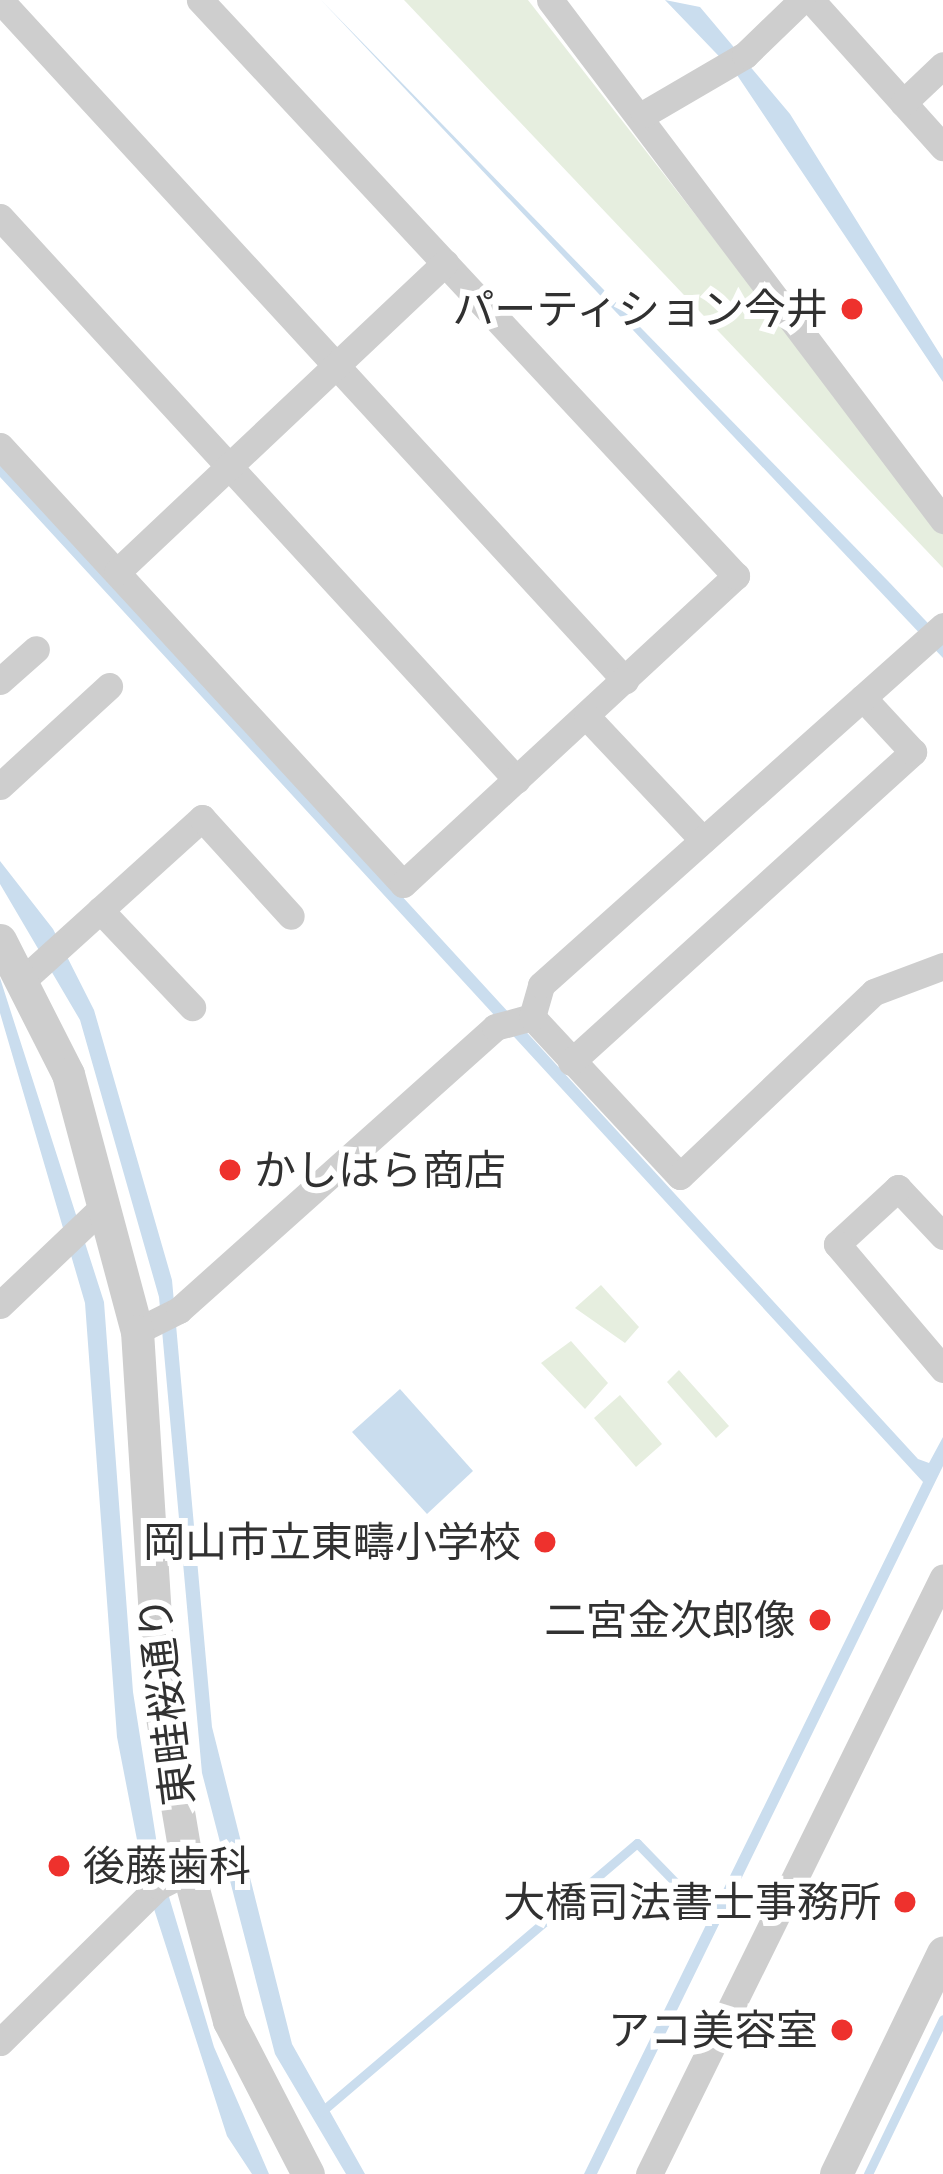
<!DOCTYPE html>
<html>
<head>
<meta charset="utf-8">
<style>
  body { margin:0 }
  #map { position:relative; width:943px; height:2174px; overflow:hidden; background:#fff; font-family:Ubuntu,"Noto Sans JP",sans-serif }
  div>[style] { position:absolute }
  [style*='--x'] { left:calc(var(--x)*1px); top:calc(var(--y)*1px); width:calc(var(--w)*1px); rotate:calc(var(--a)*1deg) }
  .green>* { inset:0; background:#e6eedf }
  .water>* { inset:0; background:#caddee }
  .stream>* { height:9px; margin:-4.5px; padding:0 4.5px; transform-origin:4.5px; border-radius:4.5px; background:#caddee }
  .minor>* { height:27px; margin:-13.5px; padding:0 13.5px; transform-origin:13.5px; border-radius:13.5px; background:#cecece }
  .tertiary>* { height:33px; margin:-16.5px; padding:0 16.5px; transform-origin:16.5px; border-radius:16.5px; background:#cecece }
  .dots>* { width:33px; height:33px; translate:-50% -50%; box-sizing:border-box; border:6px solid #fff; border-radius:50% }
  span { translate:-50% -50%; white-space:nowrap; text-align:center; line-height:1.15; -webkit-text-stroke:12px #fff; paint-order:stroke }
  .poi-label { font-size:42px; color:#313131 }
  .right { translate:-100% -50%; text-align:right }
  .left { translate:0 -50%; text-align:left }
  .street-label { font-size:42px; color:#313131 }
</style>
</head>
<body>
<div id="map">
  <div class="green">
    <i style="clip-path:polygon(404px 0,528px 0,943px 532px,943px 568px)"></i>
    <i style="clip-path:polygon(601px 1285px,639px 1327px,625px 1343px,575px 1308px)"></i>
    <i style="clip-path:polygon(571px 1341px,608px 1383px,585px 1409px,541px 1363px)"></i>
    <i style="clip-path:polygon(679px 1370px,729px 1426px,716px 1438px,667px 1382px)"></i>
    <i style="clip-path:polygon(620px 1395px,662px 1444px,636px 1467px,594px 1418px)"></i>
  </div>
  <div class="water">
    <i style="clip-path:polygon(321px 0,888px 581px,943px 639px,943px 658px)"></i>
    <i style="clip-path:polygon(665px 0,700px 7px,790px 114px,943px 359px,943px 382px,737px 75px)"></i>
    <i style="clip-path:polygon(0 458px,918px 1459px,929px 1463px,943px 1437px,943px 1466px,597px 2174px,584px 2174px,923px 1482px,0 477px)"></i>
    <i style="clip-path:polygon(0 861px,53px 929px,94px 1010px,172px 1280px,212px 1727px,292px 2044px,365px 2174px,346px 2174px,275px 2054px,202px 1773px,159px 1297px,80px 1020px,0 884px)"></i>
    <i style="clip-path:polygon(0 978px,104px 1302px,133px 1692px,161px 1870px,214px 2047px,269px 2174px,252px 2174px,227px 2136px,145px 1881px,117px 1737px,85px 1303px,0 1013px)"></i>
    <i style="clip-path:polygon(400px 1389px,473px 1471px,427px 1514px,352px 1432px)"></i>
  </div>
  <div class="stream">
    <i style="--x:321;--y:2112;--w:415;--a:-40.4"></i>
    <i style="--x:637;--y:1843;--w:105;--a:45.8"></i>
    <i style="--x:868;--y:2174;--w:172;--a:-64.2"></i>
  </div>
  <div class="minor">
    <i style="--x:0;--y:0;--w:924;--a:47.41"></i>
    <i style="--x:550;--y:0;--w:652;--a:52.92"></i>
    <i style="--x:811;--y:0;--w:198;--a:48.1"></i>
    <i style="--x:903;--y:103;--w:55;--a:-43.5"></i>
    <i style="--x:644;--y:114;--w:117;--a:-30.3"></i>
    <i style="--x:745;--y:55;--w:79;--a:-44"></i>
    <i style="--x:0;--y:217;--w:764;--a:47.44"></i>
    <i style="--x:0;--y:446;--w:595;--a:47.38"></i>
    <i style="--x:403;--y:884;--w:454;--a:-42.8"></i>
    <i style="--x:736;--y:576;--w:787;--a:-132.94"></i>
    <i style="--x:117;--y:572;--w:451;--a:-43.3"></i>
    <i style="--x:0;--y:681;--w:48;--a:-41.6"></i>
    <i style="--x:587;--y:717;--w:169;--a:46.7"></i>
    <i style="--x:0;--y:786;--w:148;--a:-42.5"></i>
    <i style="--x:100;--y:910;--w:134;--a:46.5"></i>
    <i style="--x:24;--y:979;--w:240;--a:-42.1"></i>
    <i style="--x:202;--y:818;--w:132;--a:47.8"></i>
    <i style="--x:532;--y:1017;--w:217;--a:47.1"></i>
    <i style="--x:680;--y:1176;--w:267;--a:-43.5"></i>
    <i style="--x:874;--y:992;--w:74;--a:-20.6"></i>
    <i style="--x:571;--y:1062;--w:462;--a:-42.2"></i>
    <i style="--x:913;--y:752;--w:74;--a:-132.8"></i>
    <i style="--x:943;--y:1236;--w:66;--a:-133.2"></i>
    <i style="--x:898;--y:1188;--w:83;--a:137.4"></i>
    <i style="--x:837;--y:1244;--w:164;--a:49.7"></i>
    <i style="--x:0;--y:1305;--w:144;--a:-43.6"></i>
    <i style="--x:137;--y:1331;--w:47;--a:-26.6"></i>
    <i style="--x:179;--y:1310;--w:424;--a:-41.8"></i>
    <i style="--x:495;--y:1027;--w:38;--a:-15"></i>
    <i style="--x:532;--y:1017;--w:33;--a:-74"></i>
    <i style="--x:541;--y:985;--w:539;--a:-41.77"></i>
    <i style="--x:0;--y:2042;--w:223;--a:-44.5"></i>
    <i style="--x:159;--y:1886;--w:33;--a:-27"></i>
    <i style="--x:649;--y:2174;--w:665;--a:-63.78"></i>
  </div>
  <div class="tertiary">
    <i style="--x:0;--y:940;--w:150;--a:63.1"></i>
    <i style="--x:68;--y:1074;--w:266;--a:75"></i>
    <i style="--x:137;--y:1331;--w:381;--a:86.4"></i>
    <i style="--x:161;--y:1711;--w:162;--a:80.4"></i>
    <i style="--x:188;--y:1871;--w:156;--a:74.7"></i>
    <i style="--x:229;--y:2021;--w:172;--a:62.7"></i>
    <i style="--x:836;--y:2174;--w:246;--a:-64.2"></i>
  </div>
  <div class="dots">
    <i style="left:852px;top:309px;background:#ee312d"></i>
    <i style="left:230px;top:1170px;background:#ee312d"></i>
    <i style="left:545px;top:1542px;background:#ee312d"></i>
    <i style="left:820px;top:1620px;background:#ee312d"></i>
    <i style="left:59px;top:1866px;background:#ee312d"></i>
    <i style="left:905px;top:1902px;background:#ee312d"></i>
    <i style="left:842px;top:2030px;background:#ee312d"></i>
  </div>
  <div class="poi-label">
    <span class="right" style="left:828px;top:309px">パーティション今井</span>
    <span class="left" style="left:254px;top:1170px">かしはら商店</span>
    <span class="right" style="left:521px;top:1542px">岡山市立東疇小学校</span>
    <span class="right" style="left:796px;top:1620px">二宮金次郎像</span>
    <span class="left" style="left:83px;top:1866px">後藤歯科</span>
    <span class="right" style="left:881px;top:1902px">大橋司法書士事務所</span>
    <span class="right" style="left:818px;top:2030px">アコ美容室</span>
  </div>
  <div class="street-label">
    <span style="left:166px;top:1701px;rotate:-97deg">東畦桜通り</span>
  </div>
</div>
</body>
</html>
